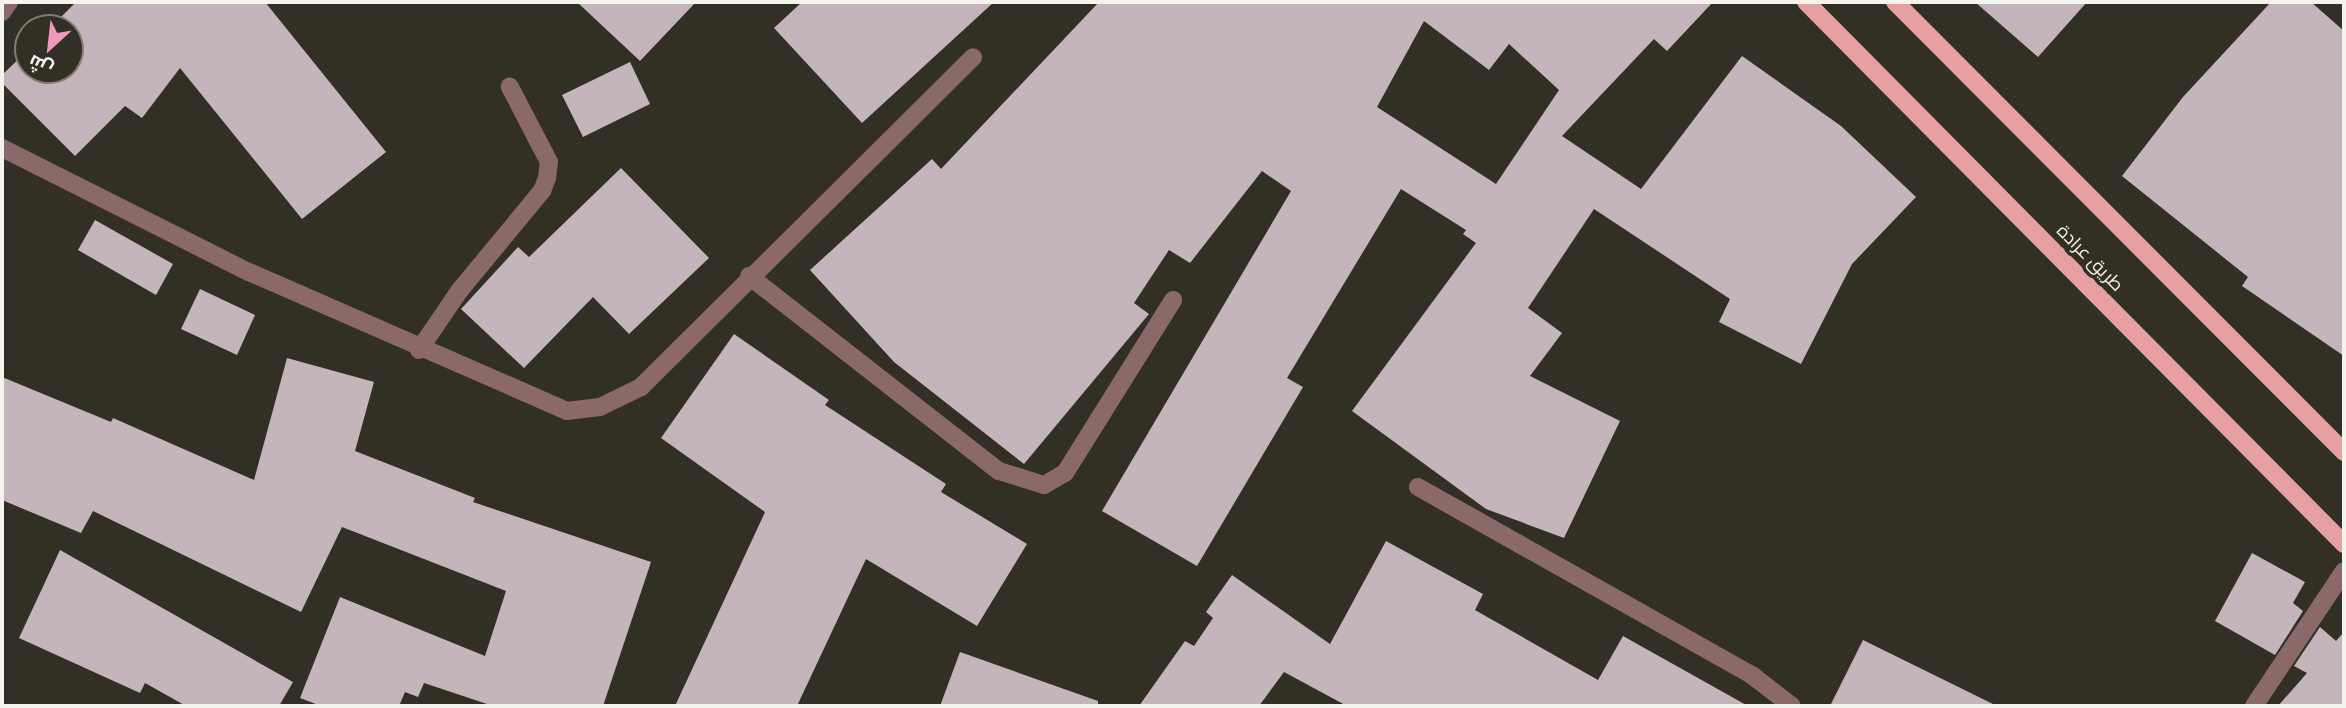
<!DOCTYPE html>
<html>
<head>
<meta charset="utf-8">
<style>
  body { margin:0 }
  #map { position:relative; width:2346px; height:708px; overflow:hidden; background:#323024; font-family:"Archivo Narrow",Cairo,sans-serif }
  div>[style] { position:absolute }
  [style*='--x'] { left:calc(var(--x)*1px); top:calc(var(--y)*1px); width:calc(var(--w)*1px); rotate:calc(var(--a)*1deg) }
  .building>* { inset:0; background:#c4b4bc }
  .street>* { height:18px; margin:-9px; padding:0 9px; transform-origin:9px; border-radius:9px; background:#8c6969 }
  .primary>* { height:18px; margin:-9px; padding:0 9px; transform-origin:9px; border-radius:9px; background:#e7a0a1 }
  span { translate:-50% -50%; white-space:nowrap; text-align:center; line-height:1.15; -webkit-text-stroke:7px #323024; paint-order:stroke }
  .street-label { font-size:18px; color:#f5f4ec }
  .frame { position:absolute; inset:0; border:4px solid #f5f4ec; pointer-events:none }
  .north { position:absolute; left:14px; top:14px; width:70px; height:70px; box-sizing:border-box; background:#323024; border:2px solid #807e74; border-radius:50%; rotate:207deg; font-size:19px; font-weight:700; line-height:28px; text-align:center; color:#f5f4ec }
  .north::after { content:''; display:block; margin:auto; width:24px; height:32px; background:#ef9ab8; clip-path:polygon(50% 0,100% 100%,50% 72%,0 100%) }
</style>
</head>
<body>
<div id="map">
  <div class="building">
    <i style="clip-path:polygon(76px 2px,265px 2px,386px 152px,302px 219px,180px 68px,142px 118px,125px 106px,75px 156px,2px 83px,2px 75px,28px 50px,28px 70px,70px 70px,70px 28px,50px 28px)"></i>
    <i style="clip-path:polygon(577px 2px,696px 2px,640px 61px)"></i>
    <i style="clip-path:polygon(802px 2px,994px 2px,862px 123px,774px 28px)"></i>
    <i style="clip-path:polygon(evenodd,1099px 2px,1713px 2px,1667px 51px,1654px 39px,1562px 136px,1641px 189px,1742px 56px,1841px 126px,1916px 197px,1852px 264px,1801px 364px,1719px 322px,1730px 299px,1594px 209px,1528px 308px,1562px 333px,1530px 376px,1620px 421px,1564px 538px,1486px 509px,1352px 411px,1476px 243px,1463px 234px,1466px 230px,1401px 189px,1287px 378px,1303px 387px,1197px 566px,1102px 511px,1291px 191px,1262px 171px,1190px 263px,1169px 250px,1134px 303px,1149px 314px,1024px 464px,894px 362px,810px 270px,932px 159px,941px 169px,1099px 2px,1424px 21px,1489px 70px,1509px 44px,1559px 90px,1496px 184px,1377px 107px,1424px 21px)"></i>
    <i style="clip-path:polygon(1975px 2px,2087px 2px,2038px 57px)"></i>
    <i style="clip-path:polygon(2271px 2px,2311px 2px,2344px 31px,2344px 356px,2242px 286px,2248px 277px,2122px 176px,2183px 97px)"></i>
    <i style="clip-path:polygon(630px 62px,650px 104px,583px 137px,562px 95px)"></i>
    <i style="clip-path:polygon(621px 168px,709px 258px,629px 334px,593px 297px,524px 368px,461px 309px,518px 247px,529px 257px)"></i>
    <i style="clip-path:polygon(95px 220px,173px 264px,156px 295px,78px 250px)"></i>
    <i style="clip-path:polygon(200px 289px,255px 315px,237px 355px,181px 329px)"></i>
    <i style="clip-path:polygon(734px 334px,829px 400px,825px 405px,946px 484px,941px 492px,1027px 544px,977px 626px,866px 559px,797px 706px,675px 706px,765px 512px,661px 438px)"></i>
    <i style="clip-path:polygon(287px 358px,374px 382px,355px 451px,475px 498px,473px 502px,651px 562px,603px 706px,493px 706px,424px 683px,418px 697px,405px 692px,399px 706px,321px 706px,300px 698px,340px 597px,485px 656px,506px 591px,342px 527px,301px 612px,93px 511px,81px 533px,2px 500px,2px 377px,111px 422px,113px 418px,254px 480px)"></i>
    <i style="clip-path:polygon(1386px 541px,1483px 594px,1475px 610px,1598px 680px,1623px 636px,1748px 706px,1347px 706px,1284px 672px,1259px 706px,1139px 706px,1185px 641px,1194px 646px,1213px 618px,1206px 612px,1232px 575px,1330px 644px)"></i>
    <i style="clip-path:polygon(60px 550px,293px 682px,279px 706px,186px 706px,145px 683px,140px 693px,19px 638px)"></i>
    <i style="clip-path:polygon(2252px 553px,2305px 582px,2293px 603px,2303px 611px,2275px 655px,2215px 621px)"></i>
    <i style="clip-path:polygon(2320px 627px,2336px 641px,2344px 632px,2344px 706px,2278px 706px,2307px 673px,2294px 666px)"></i>
    <i style="clip-path:polygon(1863px 640px,1997px 706px,1830px 706px)"></i>
    <i style="clip-path:polygon(960px 652px,1098px 701px,1098px 706px,940px 706px)"></i>
  </div>
  <div class="street">
    <i style="--x:2;--y:12;--w:12;--a:-55"></i>
    <i style="--x:2;--y:148;--w:276;--a:26.7"></i>
    <i style="--x:249;--y:272;--w:347;--a:23.6"></i>
    <i style="--x:567;--y:411;--w:33;--a:-7"></i>
    <i style="--x:600;--y:407;--w:46;--a:-26"></i>
    <i style="--x:641;--y:387;--w:468;--a:-44.8"></i>
    <i style="--x:749;--y:276;--w:317;--a:38"></i>
    <i style="--x:999;--y:471;--w:47;--a:17.3"></i>
    <i style="--x:1044;--y:485;--w:24;--a:-30"></i>
    <i style="--x:1065;--y:473;--w:204;--a:-58"></i>
    <i style="--x:419;--y:350;--w:73;--a:-55.7"></i>
    <i style="--x:460;--y:290;--w:129;--a:-50.4"></i>
    <i style="--x:542;--y:191;--w:14;--a:-69"></i>
    <i style="--x:547;--y:178;--w:16;--a:-83"></i>
    <i style="--x:549;--y:162;--w:85;--a:-117.5"></i>
    <i style="--x:1418;--y:487;--w:385;--a:29.4"></i>
    <i style="--x:1753;--y:676;--w:49;--a:37.6"></i>
    <i style="--x:2254;--y:706;--w:162;--a:-56.3"></i>
  </div>
  <div class="primary">
    <i style="--x:1806;--y:2;--w:764;--a:45.21"></i>
    <i style="--x:1895;--y:2;--w:636;--a:45.06"></i>
  </div>
  <div class="street-label">
    <span style="left:2090px;top:258px;rotate:45deg">طريق عرادة</span>
  </div>
  <div class="frame"></div>
  <div class="north">ش</div>
</div>
</body>
</html>
